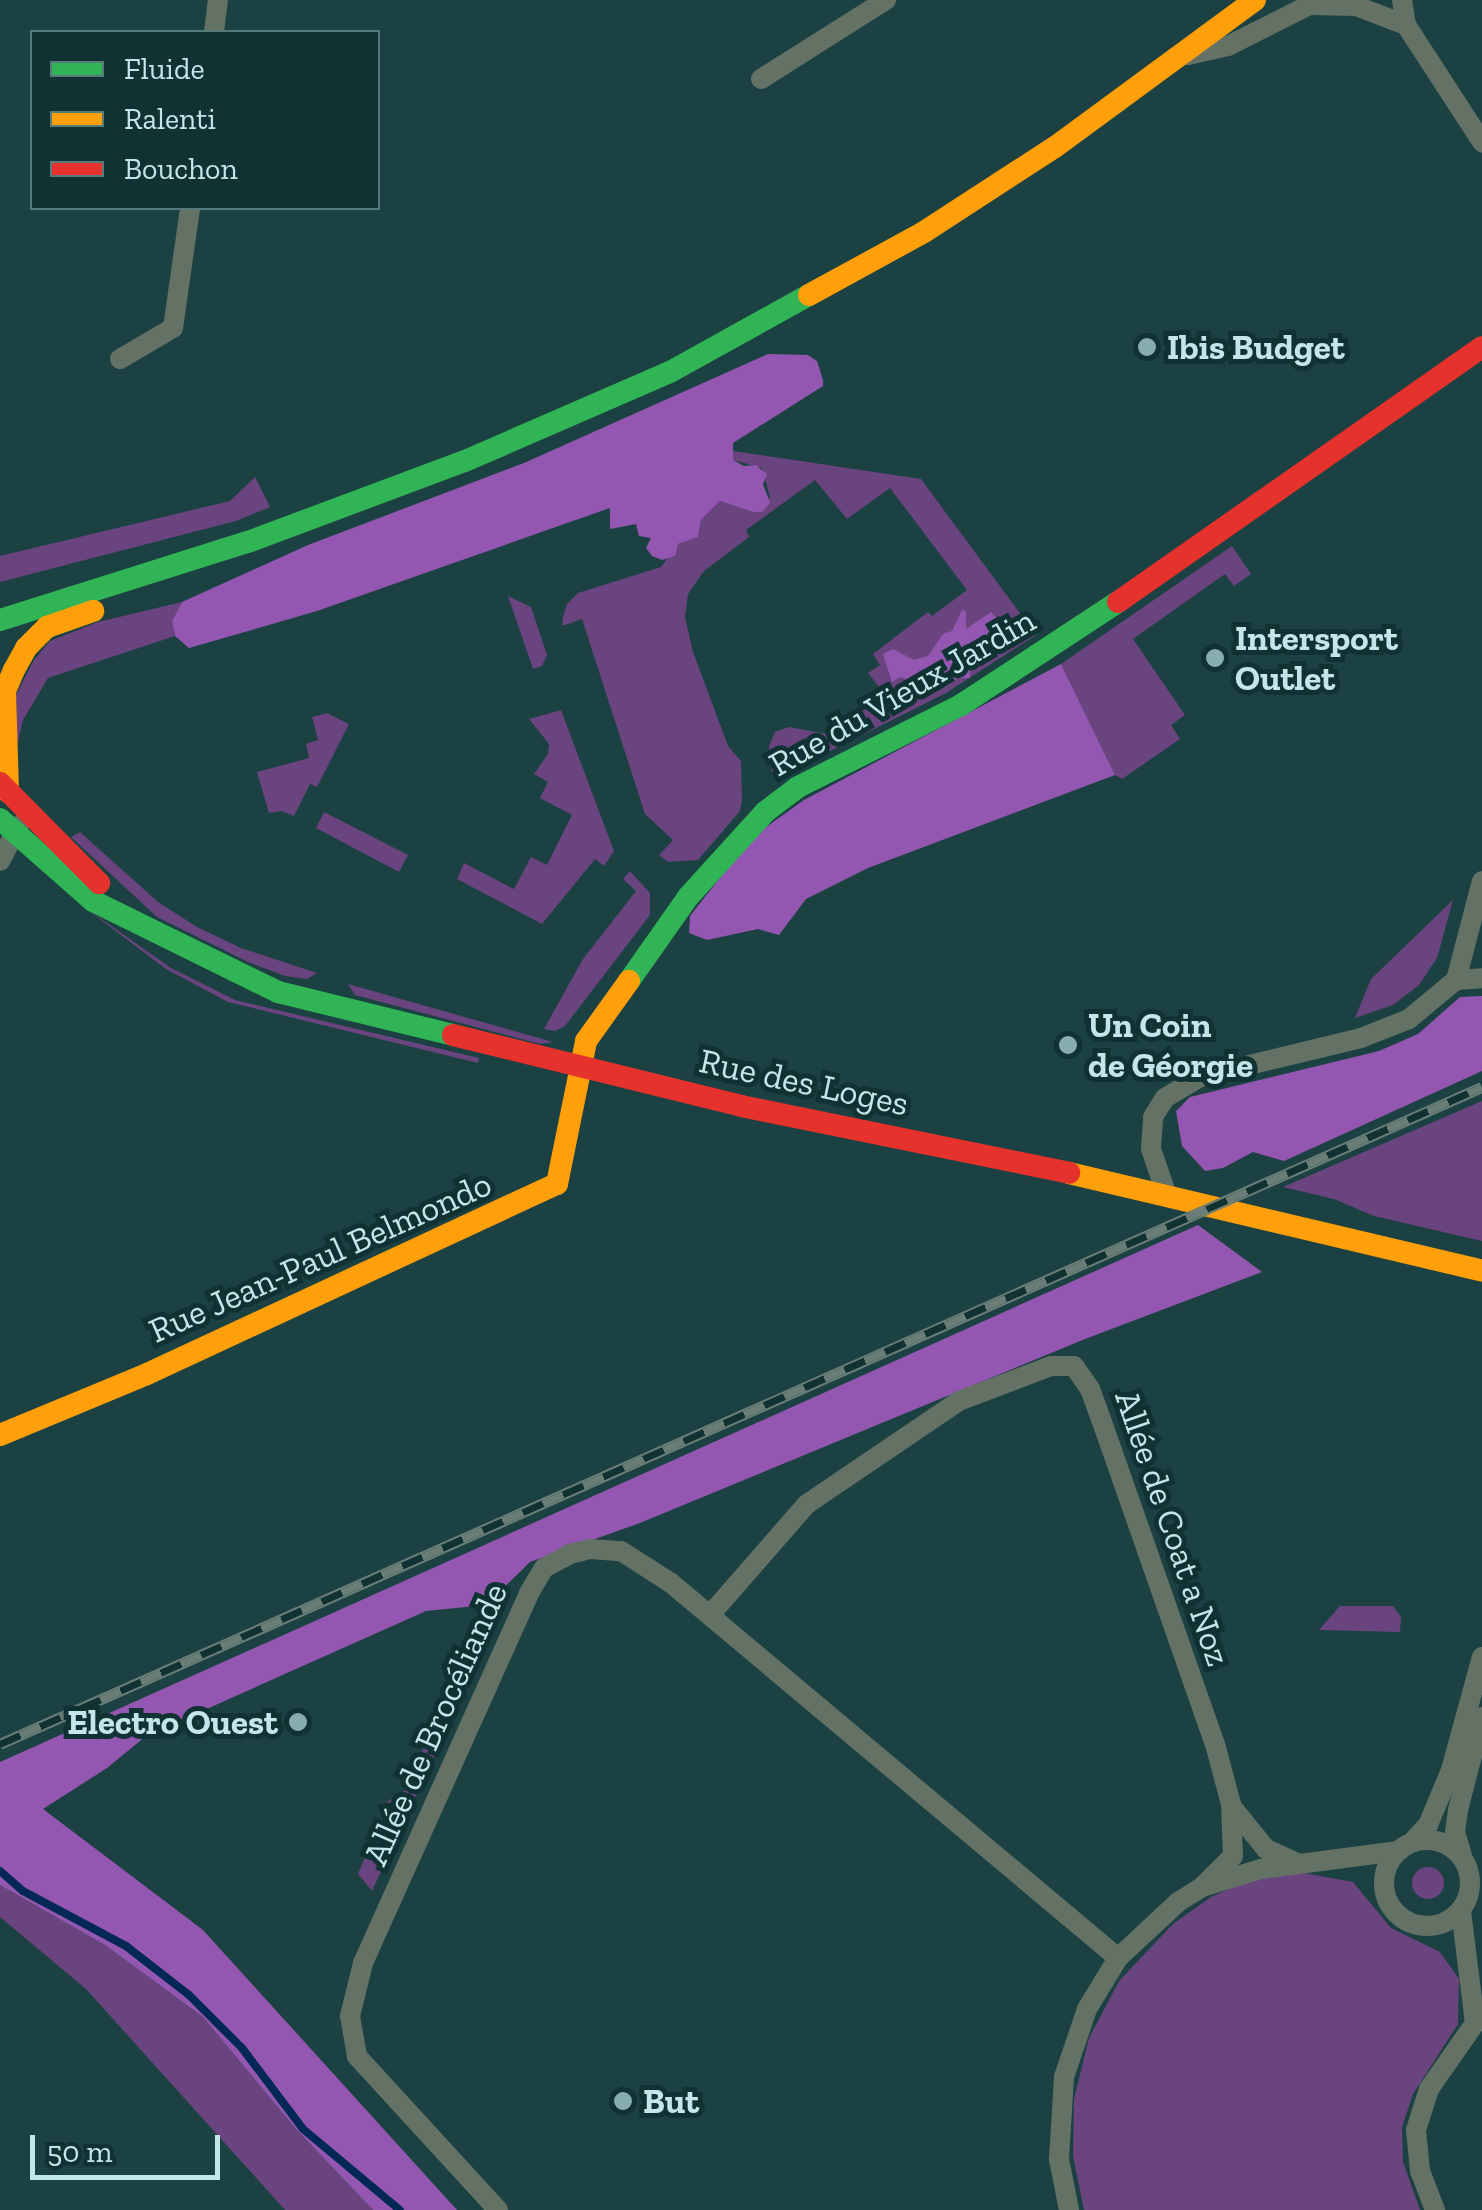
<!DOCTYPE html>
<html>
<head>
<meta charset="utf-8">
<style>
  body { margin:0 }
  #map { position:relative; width:1482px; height:2210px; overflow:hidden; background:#1c4142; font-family:"Zilla Slab",serif }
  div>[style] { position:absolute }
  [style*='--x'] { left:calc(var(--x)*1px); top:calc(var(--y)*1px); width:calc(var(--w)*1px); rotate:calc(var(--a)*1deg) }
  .green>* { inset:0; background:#6a447f }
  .round { border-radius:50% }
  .forest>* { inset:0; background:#9457b1 }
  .stream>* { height:8px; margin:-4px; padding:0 4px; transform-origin:4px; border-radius:4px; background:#032855 }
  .street>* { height:20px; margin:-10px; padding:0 10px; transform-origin:10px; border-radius:10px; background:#647266 }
  .street>.ring { margin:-10px; padding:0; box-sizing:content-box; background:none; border:20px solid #647266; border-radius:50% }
  .fast>* { height:22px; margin:-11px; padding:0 11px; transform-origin:11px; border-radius:11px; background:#30b455 }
  .slow>* { height:22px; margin:-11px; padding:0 11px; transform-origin:11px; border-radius:11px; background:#ff9f0a }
  .jam>* { height:22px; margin:-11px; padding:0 11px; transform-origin:11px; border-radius:11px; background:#e5322d }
  .rail>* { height:11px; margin-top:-5.5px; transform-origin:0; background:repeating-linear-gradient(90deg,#103232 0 22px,#6a7d77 0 44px); box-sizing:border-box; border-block:2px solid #6a7d77 }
  .dots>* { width:28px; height:28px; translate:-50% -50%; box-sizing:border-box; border:5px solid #103232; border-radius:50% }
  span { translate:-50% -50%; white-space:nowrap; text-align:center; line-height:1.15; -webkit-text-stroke:10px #103232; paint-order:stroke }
  .poi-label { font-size:35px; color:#c2e7e8; font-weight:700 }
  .left { translate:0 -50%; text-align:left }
  .right { translate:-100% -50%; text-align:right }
  .street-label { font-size:35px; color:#c2e7e8 }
  .legend { position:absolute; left:30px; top:30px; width:350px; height:180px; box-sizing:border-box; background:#103232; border:2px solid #577a7b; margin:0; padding:12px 18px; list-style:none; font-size:30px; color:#c2e7e8 }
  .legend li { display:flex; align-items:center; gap:20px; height:50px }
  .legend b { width:50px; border:2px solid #577a7b }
  .scale { position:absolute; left:30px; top:2135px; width:190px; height:45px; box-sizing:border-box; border:5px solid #c2e7e8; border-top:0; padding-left:12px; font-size:30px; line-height:35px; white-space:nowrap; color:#c2e7e8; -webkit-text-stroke:8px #103232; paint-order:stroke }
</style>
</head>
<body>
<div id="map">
  <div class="green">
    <i style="clip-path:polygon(733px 451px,921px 479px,1036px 635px,946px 693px,780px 776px,772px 773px,769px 746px,775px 732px,789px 727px,837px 736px,858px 723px,853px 715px,883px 692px,868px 673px,880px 665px,873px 654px,928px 612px,932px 616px,967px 590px,890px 488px,847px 519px,815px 480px,746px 530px,749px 537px,704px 571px,688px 594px,685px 617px,693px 652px,728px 746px,741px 761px,742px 800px,740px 811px,698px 860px,668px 862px,659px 855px,673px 840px,645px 814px,582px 619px,562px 626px,563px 617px,567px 604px,578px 593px,661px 567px,678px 544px,698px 537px,701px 520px,720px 501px,753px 512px,770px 497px,762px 468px,733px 460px)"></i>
    <i style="clip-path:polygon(255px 477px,270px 507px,236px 521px,0 582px,0 556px,230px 501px)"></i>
    <i style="clip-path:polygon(1232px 546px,1251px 574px,1234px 586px,1225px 574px,1133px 639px,1185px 715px,1171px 725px,1180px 739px,1122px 779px,1115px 775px,1061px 664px)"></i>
    <i style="clip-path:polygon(508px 596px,531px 607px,547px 655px,542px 666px,533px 669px)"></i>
    <i style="clip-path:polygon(182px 602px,172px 621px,175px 636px,48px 678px,23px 720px,17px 745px,16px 695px,34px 660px,50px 641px,98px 622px)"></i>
    <i style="clip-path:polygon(561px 710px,614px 851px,604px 866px,595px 859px,542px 924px,457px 879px,464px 863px,514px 889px,531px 857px,547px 865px,572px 815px,540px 798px,548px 782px,534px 774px,548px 754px,549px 744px,529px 719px)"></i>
    <i style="clip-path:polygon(327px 713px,349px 724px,317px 787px,310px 784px,294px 816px,281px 811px,269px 813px,257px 772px,309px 758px,306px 744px,318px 740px,312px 717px)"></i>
    <i style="clip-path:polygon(324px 812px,408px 855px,399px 872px,316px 828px)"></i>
    <i style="clip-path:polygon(80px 832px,158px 902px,197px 927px,241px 948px,317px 973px,307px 979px,285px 976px,248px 962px,157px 917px,71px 837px)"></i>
    <i style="clip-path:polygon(630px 871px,650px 893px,650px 915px,565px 1026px,555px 1031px,544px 1029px,583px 959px,636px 891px,623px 879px)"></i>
    <i style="clip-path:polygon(1453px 900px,1437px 958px,1419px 985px,1393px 1005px,1355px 1018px,1371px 979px)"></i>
    <i style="clip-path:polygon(80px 904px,171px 968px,235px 1000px,479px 1058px,478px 1063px,228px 1002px,166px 969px)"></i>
    <i style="clip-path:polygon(348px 984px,553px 1042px,540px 1044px,355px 995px)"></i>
    <i style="clip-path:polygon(1482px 1101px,1482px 1241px,1374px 1216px,1334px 1199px,1283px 1187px)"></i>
    <i style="clip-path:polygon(1340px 1606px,1393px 1606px,1401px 1617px,1400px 1632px,1319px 1630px)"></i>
    <i style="clip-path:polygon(449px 1684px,464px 1691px,372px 1891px,358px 1874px,388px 1801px,417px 1783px,416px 1767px)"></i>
    <i class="round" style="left:1412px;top:1867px;width:32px;height:32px"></i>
    <i style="clip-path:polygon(1304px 1873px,1353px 1882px,1391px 1928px,1440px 1952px,1459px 1979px,1458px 2024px,1413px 2094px,1402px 2127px,1403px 2162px,1420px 2210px,1084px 2210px,1073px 2156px,1074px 2099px,1089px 2038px,1119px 1981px,1173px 1924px,1211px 1897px,1252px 1879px)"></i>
    <i style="clip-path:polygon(0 1885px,105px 1945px,203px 2017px,296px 2129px,373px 2210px,285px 2210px,86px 1989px,0 1917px)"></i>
  </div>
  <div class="forest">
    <i style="clip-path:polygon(768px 354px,808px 355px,817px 361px,823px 380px,823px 386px,733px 443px,733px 460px,744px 466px,756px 465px,767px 474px,763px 484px,770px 503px,762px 512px,753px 512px,720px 501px,701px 520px,698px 537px,678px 544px,675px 556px,662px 560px,652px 556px,646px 548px,651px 538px,639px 536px,636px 524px,610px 529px,610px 508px,317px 611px,189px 648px,175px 636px,172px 621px,182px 602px,308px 545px,524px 463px)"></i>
    <i style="clip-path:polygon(962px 610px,966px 611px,966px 629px,991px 612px,1001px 624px,992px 651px,969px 657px,970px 678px,957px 678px,947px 686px,941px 681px,941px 670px,915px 682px,900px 677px,892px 682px,883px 654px,893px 649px,914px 660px,928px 656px,943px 634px,952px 631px)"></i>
    <i style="clip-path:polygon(1061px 664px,1115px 775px,868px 868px,806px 899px,779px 935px,758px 929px,707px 940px,689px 933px,690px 916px,752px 837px,804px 800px)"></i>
    <i style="clip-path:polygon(1482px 996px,1482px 1071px,1284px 1161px,1253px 1152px,1223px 1168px,1205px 1171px,1182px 1146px,1176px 1111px,1190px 1097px,1379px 1051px,1418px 1034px,1460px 997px)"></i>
    <i style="clip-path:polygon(1198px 1225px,1262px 1272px,1085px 1339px,640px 1523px,530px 1562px,486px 1605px,426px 1611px,146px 1736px,107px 1768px,43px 1809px,203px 1930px,457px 2210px,373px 2210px,296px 2129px,203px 2017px,105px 1945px,0 1885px,0 1762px)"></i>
  </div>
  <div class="stream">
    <i style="--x:0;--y:1871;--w:30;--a:41"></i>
    <i style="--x:23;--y:1891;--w:117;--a:28.1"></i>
    <i style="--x:126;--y:1946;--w:80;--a:37.9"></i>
    <i style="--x:189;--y:1995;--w:75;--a:45"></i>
    <i style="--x:242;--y:2048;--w:101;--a:53"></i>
    <i style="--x:303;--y:2129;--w:126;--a:39.9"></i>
  </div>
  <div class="street">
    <i style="--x:1402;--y:0;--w:25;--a:81"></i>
    <i style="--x:1406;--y:25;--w:140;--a:57"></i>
    <i style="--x:214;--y:32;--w:32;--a:-83"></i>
    <i style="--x:1188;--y:55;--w:41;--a:-12.7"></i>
    <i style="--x:1228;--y:46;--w:91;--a:-26.8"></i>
    <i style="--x:1309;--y:5;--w:47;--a:1.2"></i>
    <i style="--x:1356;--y:6;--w:53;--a:20.8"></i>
    <i style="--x:761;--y:79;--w:148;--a:-32.3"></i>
    <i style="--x:120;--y:359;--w:61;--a:-30.3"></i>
    <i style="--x:173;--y:328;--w:121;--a:-81.9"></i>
    <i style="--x:0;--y:861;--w:40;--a:-62"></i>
    <i style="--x:1456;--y:980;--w:26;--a:-4"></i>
    <i style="--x:1166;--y:1193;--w:46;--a:-108.8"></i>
    <i style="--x:1151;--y:1149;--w:32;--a:-86"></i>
    <i style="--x:1153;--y:1117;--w:22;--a:-58"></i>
    <i style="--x:1165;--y:1098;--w:41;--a:-31"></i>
    <i style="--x:1200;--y:1077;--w:166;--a:-13.6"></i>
    <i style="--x:1361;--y:1038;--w:52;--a:-21.6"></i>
    <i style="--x:1409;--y:1019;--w:61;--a:-39.7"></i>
    <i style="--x:1456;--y:980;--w:102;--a:-75.3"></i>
    <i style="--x:710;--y:1615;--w:147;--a:-48.9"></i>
    <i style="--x:807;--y:1504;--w:184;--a:-34.1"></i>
    <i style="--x:959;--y:1401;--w:98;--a:-20.8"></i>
    <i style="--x:1051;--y:1366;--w:23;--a:0"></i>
    <i style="--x:1074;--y:1366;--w:28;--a:55"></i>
    <i style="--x:1090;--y:1389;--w:32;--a:70"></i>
    <i style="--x:1101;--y:1419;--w:344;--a:70.7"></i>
    <i style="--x:1215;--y:1744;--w:62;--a:75.1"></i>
    <i style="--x:1231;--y:1804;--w:52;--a:87.8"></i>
    <i style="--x:1233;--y:1856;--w:44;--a:135"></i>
    <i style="--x:1232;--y:1807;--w:54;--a:51"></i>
    <i style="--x:1266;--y:1849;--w:32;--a:24"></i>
    <i class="ring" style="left:1384px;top:1840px;width:66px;height:66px"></i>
    <i style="--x:1413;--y:1841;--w:22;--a:-47"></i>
    <i style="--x:1428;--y:1825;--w:60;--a:-67.3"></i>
    <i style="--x:1451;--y:1770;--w:117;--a:-74.7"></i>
    <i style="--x:1462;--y:1856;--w:25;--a:-106"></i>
    <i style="--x:1455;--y:1832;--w:22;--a:-82"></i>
    <i style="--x:1458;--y:1810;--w:96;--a:-75.5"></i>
    <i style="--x:498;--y:2210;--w:209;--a:-132.5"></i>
    <i style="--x:357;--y:2056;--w:41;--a:-99.9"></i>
    <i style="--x:350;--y:2016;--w:55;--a:-76.2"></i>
    <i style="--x:363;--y:1963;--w:406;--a:-65.8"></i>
    <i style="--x:529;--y:1593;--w:29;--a:-59"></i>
    <i style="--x:544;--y:1568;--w:30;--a:-28"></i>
    <i style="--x:570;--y:1554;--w:21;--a:-14"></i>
    <i style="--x:590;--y:1549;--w:31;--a:4"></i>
    <i style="--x:621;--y:1551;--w:59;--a:32.6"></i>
    <i style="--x:671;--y:1583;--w:583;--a:39.99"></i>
    <i style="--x:1069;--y:2210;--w:52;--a:-101.1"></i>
    <i style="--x:1059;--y:2159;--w:82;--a:-86.5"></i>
    <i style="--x:1064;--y:2077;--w:72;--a:-71.3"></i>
    <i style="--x:1087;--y:2009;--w:60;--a:-58.7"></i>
    <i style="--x:1118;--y:1958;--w:82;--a:-43"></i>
    <i style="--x:1178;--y:1902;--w:28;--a:-32"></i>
    <i style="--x:1202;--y:1887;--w:62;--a:-17"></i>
    <i style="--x:1261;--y:1869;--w:137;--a:-7.5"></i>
    <i style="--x:1435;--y:2210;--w:42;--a:-111"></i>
    <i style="--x:1420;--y:2171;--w:41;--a:-95.6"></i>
    <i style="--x:1416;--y:2130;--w:43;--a:-72.4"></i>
    <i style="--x:1429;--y:2089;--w:80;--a:-55.1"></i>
    <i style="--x:1475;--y:2023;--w:113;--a:-97.1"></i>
  </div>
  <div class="fast">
    <i style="--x:0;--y:620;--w:260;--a:-17.5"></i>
    <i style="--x:248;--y:542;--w:232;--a:-20.5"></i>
    <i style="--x:465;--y:461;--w:223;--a:-23.5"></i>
    <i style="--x:670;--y:372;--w:159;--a:-29"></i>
    <i style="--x:0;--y:819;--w:124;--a:41.4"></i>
    <i style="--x:93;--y:901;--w:206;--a:26.2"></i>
    <i style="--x:278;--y:992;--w:180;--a:13.8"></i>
    <i style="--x:629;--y:981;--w:103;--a:-54.9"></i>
    <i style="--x:688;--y:897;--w:115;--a:-47.8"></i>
    <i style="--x:765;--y:812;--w:41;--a:-37.1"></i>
    <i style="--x:798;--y:787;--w:182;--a:-26.7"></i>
    <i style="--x:961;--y:705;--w:188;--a:-33.3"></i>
  </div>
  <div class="slow">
    <i style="--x:809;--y:295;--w:131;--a:-28.7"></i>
    <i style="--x:924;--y:232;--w:156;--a:-33"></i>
    <i style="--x:1055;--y:147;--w:248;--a:-36.3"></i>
    <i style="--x:8;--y:792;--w:101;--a:-91.7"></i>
    <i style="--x:5;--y:691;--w:23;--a:-67"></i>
    <i style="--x:14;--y:670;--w:25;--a:-61"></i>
    <i style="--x:26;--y:648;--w:30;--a:-45"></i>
    <i style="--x:47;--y:627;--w:49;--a:-19.2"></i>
    <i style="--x:1069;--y:1173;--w:424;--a:13.3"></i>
    <i style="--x:0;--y:1435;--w:159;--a:-22.5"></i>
    <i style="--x:147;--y:1374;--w:452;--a:-24.9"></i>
    <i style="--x:557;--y:1184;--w:146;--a:-78.5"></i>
    <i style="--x:586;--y:1041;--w:74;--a:-54.4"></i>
  </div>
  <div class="jam">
    <i style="--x:1118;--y:602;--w:444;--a:-35"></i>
    <i style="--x:0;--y:783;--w:141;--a:45.3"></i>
    <i style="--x:453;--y:1035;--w:297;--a:13.8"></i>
    <i style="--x:741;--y:1106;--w:335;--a:11.5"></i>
  </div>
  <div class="rail">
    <i style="--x:0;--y:1744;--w:1621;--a:-23.91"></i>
  </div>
  <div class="dots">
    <i style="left:1147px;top:347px;background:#88adae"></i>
    <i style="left:1215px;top:658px;background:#88adae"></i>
    <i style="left:1068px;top:1045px;background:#88adae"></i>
    <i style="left:298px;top:1722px;background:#88adae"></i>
    <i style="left:623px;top:2101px;background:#88adae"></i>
  </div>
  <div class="poi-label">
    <span class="left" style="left:1167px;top:347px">Ibis Budget</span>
    <span class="left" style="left:1235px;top:658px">Intersport<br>Outlet</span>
    <span class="left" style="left:1088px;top:1045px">Un Coin<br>de Géorgie</span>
    <span class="right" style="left:278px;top:1722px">Electro Ouest</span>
    <span class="left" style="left:643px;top:2101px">But</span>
  </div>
  <div class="street-label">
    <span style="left:902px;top:692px;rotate:-30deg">Rue du Vieux Jardin</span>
    <span style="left:804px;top:1082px;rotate:12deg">Rue des Loges</span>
    <span style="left:320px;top:1257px;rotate:-24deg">Rue Jean-Paul Belmondo</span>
    <span style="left:1173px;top:1528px;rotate:71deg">Allée de Coat a Noz</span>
    <span style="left:435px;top:1724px;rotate:-66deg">Allée de Brocéliande</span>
  </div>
  <ul class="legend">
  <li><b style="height:12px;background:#30b455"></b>Fluide</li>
  <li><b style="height:12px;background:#ff9f0a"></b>Ralenti</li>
  <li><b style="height:12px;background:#e5322d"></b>Bouchon</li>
  </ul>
  <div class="scale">50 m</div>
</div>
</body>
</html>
